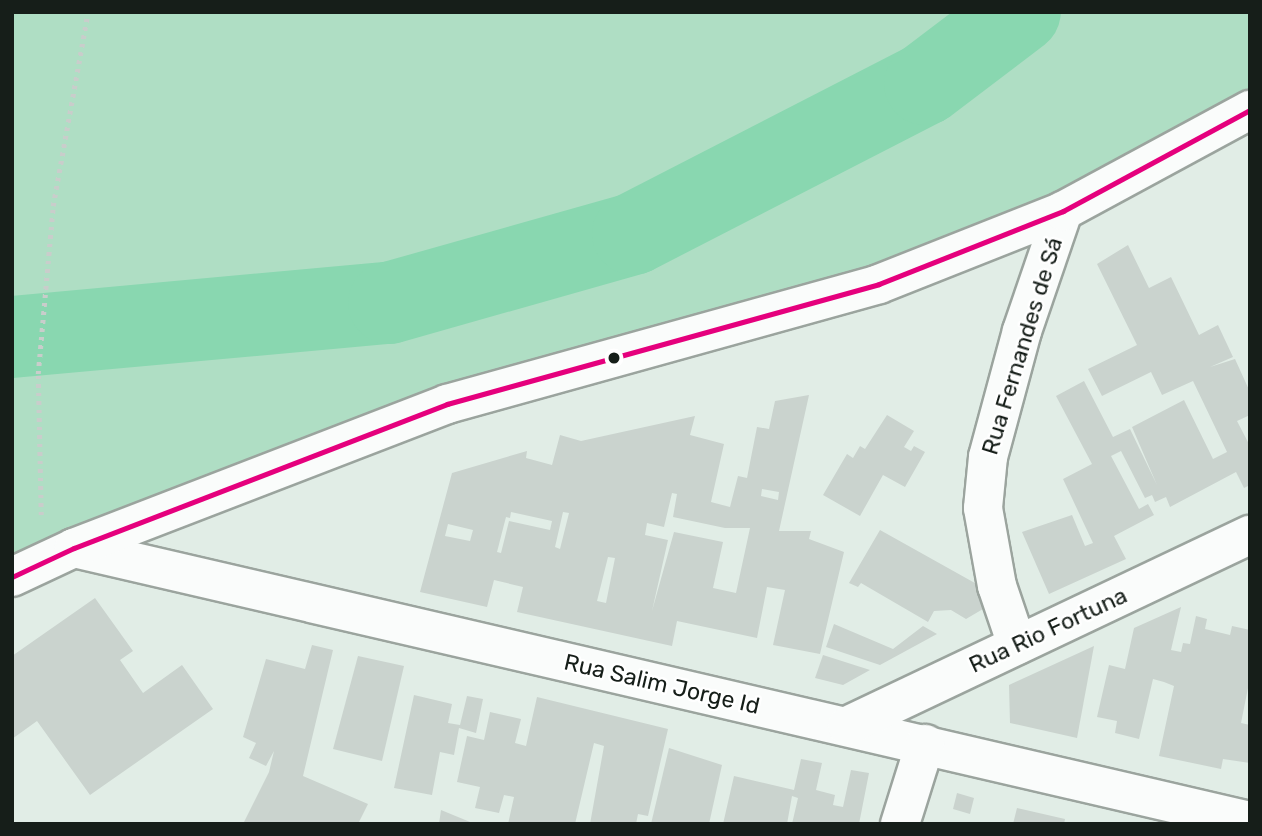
<!DOCTYPE html>
<html>
<head>
<meta charset="utf-8">
<style>
  body { margin:0 }
  #map { position:relative; width:1262px; height:836px; overflow:hidden; background:#e1ede6; font-family:Rubik,sans-serif }
  div>[style] { position:absolute }
  [style*='--x'] { left:calc(var(--x)*1px); top:calc(var(--y)*1px); width:calc(var(--w)*1px); rotate:calc(var(--a)*1deg) }
  .green>* { inset:0; background:#afdec4 }
  .river>* { height:82px; margin:-41px; padding:0 41px; transform-origin:41px; border-radius:41px; background:#89d7b0 }
  .building>* { inset:0; background:#cad3ce }
  .path>* { height:4.5px; margin-top:-2.25px; transform-origin:0; background:repeating-linear-gradient(90deg,#c9cdcb 0 3.5px,transparent 0 8.5px) }
  .roads { filter:drop-shadow(2px 0 #9ba49e) drop-shadow(-2px 0 #9ba49e) drop-shadow(0 2px #9ba49e) drop-shadow(0 -2px #9ba49e) }
  .minor>* { height:38px; margin:-19px; padding:0 19px; transform-origin:19px; border-radius:19px; background:#fafcfb }
  .major>* { height:38px; margin:-19px; padding:0 19px; transform-origin:19px; border-radius:19px; background:#fafcfb }
  .bus-1>* { height:5px; margin:-2.5px; padding:0 2.5px; transform-origin:2.5px; border-radius:2.5px; background:#e5007d }
  .dots>* { width:19px; height:19px; translate:-50% -50%; box-sizing:border-box; border:4px solid #fff; border-radius:50% }
  span { translate:-50% -50%; white-space:nowrap; text-align:center; line-height:1.15; -webkit-text-stroke:5px #fff; paint-order:stroke }
  .street-label { font-size:23px; color:#161e19 }
  .frame { position:absolute; inset:0; border:14px solid #161e19; pointer-events:none }
</style>
</head>
<body>
<div id="map">
  <div class="green">
    <i style="clip-path:polygon(12px 12px,1250px 12px,1250px 117px,1087px 207px,564px 382px,30px 575px,12px 551px)"></i>
  </div>
  <div class="river">
    <i style="--x:12;--y:337;--w:379;--a:-5.2"></i>
    <i style="--x:389;--y:303;--w:254;--a:-15.8"></i>
    <i style="--x:633;--y:234;--w:328;--a:-27.2"></i>
    <i style="--x:925;--y:84;--w:119;--a:-37.2"></i>
  </div>
  <div class="building">
    <i style="clip-path:polygon(1128px 245px,1149px 288px,1171px 277px,1199px 335px,1218px 325px,1233px 357px,1210px 367px,1235px 359px,1250px 392px,1250px 415px,1237px 421px,1250px 446px,1250px 485px,1244px 488px,1236px 472px,1170px 507px,1166px 497px,1155px 502px,1152px 495px,1145px 498px,1121px 451px,1111px 456px,1139px 509px,1148px 504px,1154px 515px,1114px 536px,1126px 559px,1049px 594px,1022px 532px,1072px 515px,1085px 546px,1093px 543px,1063px 479px,1092px 464px,1056px 396px,1084px 381px,1113px 437px,1130px 429px,1157px 485px,1132px 427px,1184px 400px,1213px 459px,1227px 452px,1193px 381px,1162px 395px,1151px 372px,1102px 396px,1088px 369px,1137px 345px,1097px 264px)"></i>
    <i style="clip-path:polygon(evenodd,809px 395px,779px 531px,811px 531px,809px 539px,844px 552px,820px 654px,773px 645px,785px 590px,767px 587px,757px 638px,677px 621px,672px 646px,517px 612px,523px 587px,494px 580px,487px 607px,420px 592px,452px 473px,527px 451px,526px 458px,552px 465px,560px 435px,581px 441px,695px 416px,690px 435px,724px 444px,711px 502px,730px 507px,738px 476px,747px 478px,757px 427px,769px 429px,775px 401px,809px 395px,762px 489px,779px 492px,778px 500px,761px 496px,762px 489px,809px 395px,672px 493px,677px 494px,673px 517px,725px 528px,750px 528px,736px 593px,713px 588px,723px 542px,674px 532px,652px 611px,668px 540px,645px 535px,647px 523px,664px 527px,672px 493px,809px 395px,511px 512px,552px 521px,550px 530px,509px 521px,501px 553px,497px 552px,506px 517px,510px 518px,511px 512px,809px 395px,563px 512px,569px 513px,560px 549px,555px 547px,563px 512px,809px 395px,448px 524px,473px 530px,470px 541px,445px 536px,448px 524px,809px 395px,608px 557px,615px 558px,606px 603px,597px 601px,608px 557px)"></i>
    <i style="clip-path:polygon(887px 415px,914px 431px,904px 447px,911px 451px,914px 446px,925px 452px,905px 487px,883px 475px,860px 516px,823px 495px,847px 454px,853px 458px,860px 446px,865px 449px)"></i>
    <i style="clip-path:polygon(880px 530px,982px 587px,983px 609px,966px 619px,951px 610px,934px 611px,928px 622px,861px 583px,858px 587px,849px 583px)"></i>
    <i style="clip-path:polygon(95px 598px,133px 651px,120px 660px,143px 693px,182px 665px,213px 709px,90px 795px,37px 721px,12px 739px,12px 656px)"></i>
    <i style="clip-path:polygon(1181px 607px,1171px 650px,1181px 652px,1183px 643px,1190px 644px,1196px 616px,1207px 619px,1205px 629px,1230px 635px,1232px 626px,1250px 630px,1250px 678px,1241px 723px,1250px 725px,1250px 763px,1223px 759px,1221px 769px,1159px 756px,1174px 686px,1164px 682px,1153px 679px,1139px 739px,1115px 733px,1117px 721px,1097px 717px,1109px 665px,1125px 669px,1134px 628px)"></i>
    <i style="clip-path:polygon(834px 624px,893px 649px,923px 626px,937px 634px,880px 665px,826px 647px)"></i>
    <i style="clip-path:polygon(312px 645px,333px 650px,303px 776px,368px 804px,358px 824px,243px 824px,269px 772px,274px 751px,266px 766px,249px 758px,256px 743px,243px 737px,266px 659px,305px 669px)"></i>
    <i style="clip-path:polygon(1094px 646px,1077px 738px,1010px 723px,1009px 685px)"></i>
    <i style="clip-path:polygon(823px 655px,870px 670px,843px 685px,815px 678px)"></i>
    <i style="clip-path:polygon(358px 656px,404px 666px,382px 761px,333px 749px)"></i>
    <i style="clip-path:polygon(414px 695px,452px 704px,448px 723px,460px 725px,467px 696px,483px 699px,476px 733px,459px 728px,454px 755px,440px 752px,432px 795px,394px 788px)"></i>
    <i style="clip-path:polygon(537px 697px,668px 729px,648px 816px,638px 814px,636px 824px,590px 824px,604px 746px,594px 743px,575px 824px,508px 824px,514px 797px,504px 795px,499px 813px,475px 808px,480px 787px,457px 782px,467px 736px,484px 740px,490px 712px,521px 719px,515px 743px,526px 746px)"></i>
    <i style="clip-path:polygon(669px 748px,722px 765px,709px 824px,651px 824px)"></i>
    <i style="clip-path:polygon(801px 759px,822px 763px,816px 790px,835px 795px,833px 805px,843px 807px,851px 770px,869px 773px,859px 824px,792px 824px,798px 798px,792px 796px,787px 824px,723px 824px,734px 776px,794px 790px)"></i>
    <i style="clip-path:polygon(957px 793px,974px 798px,970px 814px,953px 809px)"></i>
    <i style="clip-path:polygon(1017px 808px,1065px 819px,1064px 824px,1013px 824px)"></i>
    <i style="clip-path:polygon(441px 810px,475px 824px,439px 824px)"></i>
  </div>
  <div class="path">
    <i style="--x:41;--y:515;--w:141;--a:-91.2"></i>
    <i style="--x:38;--y:374;--w:169;--a:-84.9"></i>
    <i style="--x:53;--y:206;--w:197;--a:-79.8"></i>
  </div>
  <div class="roads">
    <div class="minor">
      <i style="--x:74;--y:548;--w:1207;--a:13.07"></i>
      <i style="--x:1017;--y:645;--w:62;--a:-108.7"></i>
      <i style="--x:997;--y:586;--w:79;--a:-100.2"></i>
      <i style="--x:983;--y:508;--w:51;--a:-84.4"></i>
      <i style="--x:988;--y:457;--w:131;--a:-74.9"></i>
      <i style="--x:1022;--y:331;--w:127;--a:-71.1"></i>
      <i style="--x:847;--y:726;--w:446;--a:-25.4"></i>
      <i style="--x:900;--y:824;--w:84;--a:-72.6"></i>
    </div>
    <div class="major">
      <i style="--x:12;--y:577;--w:68;--a:-25.1"></i>
      <i style="--x:74;--y:548;--w:400;--a:-21.1"></i>
      <i style="--x:447;--y:404;--w:448;--a:-15.5"></i>
      <i style="--x:879;--y:284;--w:198;--a:-21.6"></i>
      <i style="--x:1063;--y:211;--w:213;--a:-28.4"></i>
    </div>
  </div>
  <div class="bus-1">
    <i style="--x:12;--y:577;--w:68;--a:-25.1"></i>
    <i style="--x:74;--y:548;--w:400;--a:-21.1"></i>
    <i style="--x:447;--y:404;--w:448;--a:-15.5"></i>
    <i style="--x:879;--y:284;--w:198;--a:-21.6"></i>
    <i style="--x:1063;--y:211;--w:213;--a:-28.4"></i>
  </div>
  <div class="dots">
    <i style="left:614px;top:358px;background:#161e19"></i>
  </div>
  <div class="street-label">
    <span style="left:1022px;top:346px;rotate:-73deg">Rua Fernandes de Sá</span>
    <span style="left:1048px;top:630px;rotate:-25deg">Rua Rio Fortuna</span>
    <span style="left:662px;top:684px;rotate:13deg">Rua Salim Jorge Id</span>
  </div>
  <div class="frame"></div>
</div>
</body>
</html>
